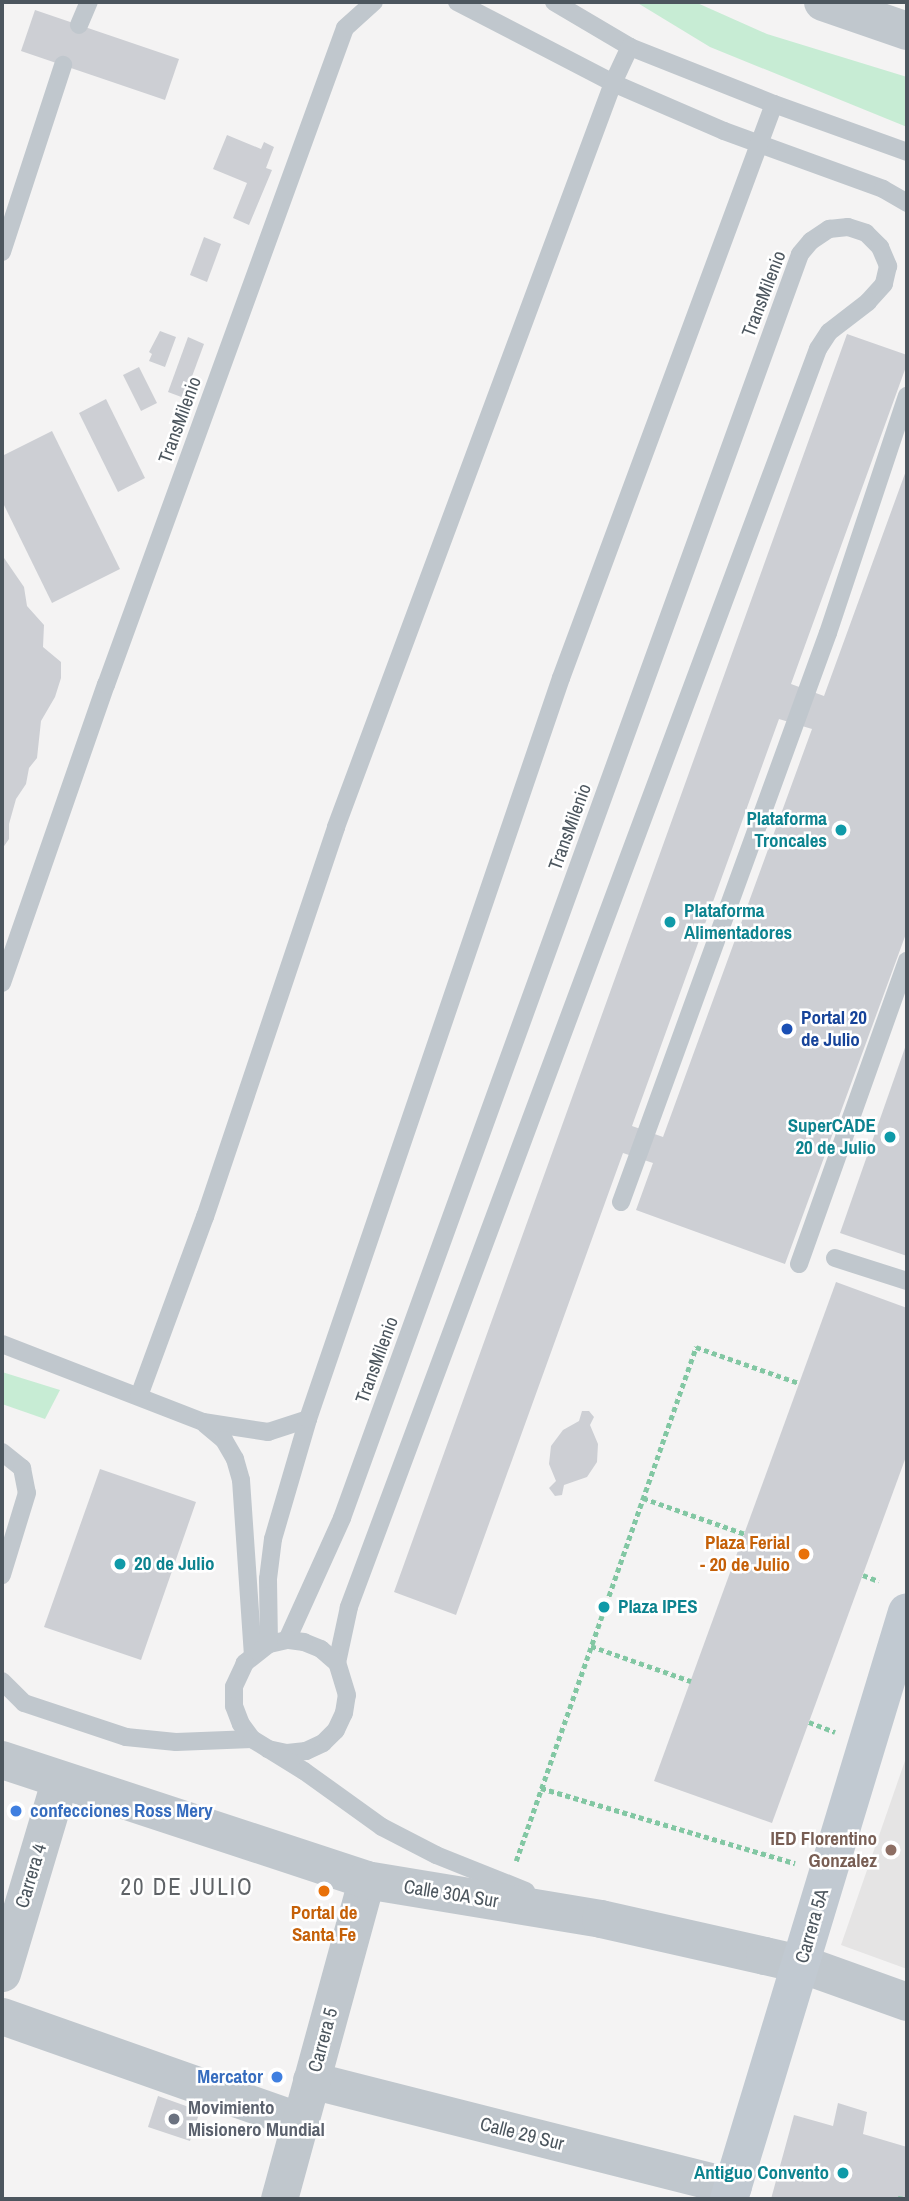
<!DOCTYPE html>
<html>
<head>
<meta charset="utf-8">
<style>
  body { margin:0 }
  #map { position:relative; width:909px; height:2201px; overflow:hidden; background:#f4f3f3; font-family:"Archivo Narrow",sans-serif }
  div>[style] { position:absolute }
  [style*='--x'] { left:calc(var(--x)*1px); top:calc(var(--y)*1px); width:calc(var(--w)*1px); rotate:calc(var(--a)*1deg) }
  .education>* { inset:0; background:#e5e4e4 }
  .green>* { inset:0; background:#c7ecd4 }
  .building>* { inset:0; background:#cdcfd4 }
  .path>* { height:4.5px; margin-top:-2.25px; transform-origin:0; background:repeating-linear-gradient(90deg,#82c7a3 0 5px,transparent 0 8.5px) }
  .service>* { height:18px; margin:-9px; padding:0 9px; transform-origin:9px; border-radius:9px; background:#c0c7cd }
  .minor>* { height:37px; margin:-18.5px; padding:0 18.5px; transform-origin:18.5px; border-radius:18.5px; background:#c0c7cd }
  .tertiary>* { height:38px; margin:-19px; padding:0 19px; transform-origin:19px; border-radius:19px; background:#c0c7cd }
  .secondary>* { height:38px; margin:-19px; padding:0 19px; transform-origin:19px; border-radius:19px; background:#c1c9d1 }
  .dots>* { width:19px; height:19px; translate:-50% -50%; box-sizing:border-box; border:4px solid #fff; border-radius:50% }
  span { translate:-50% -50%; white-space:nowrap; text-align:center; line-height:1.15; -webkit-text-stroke:5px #fff; paint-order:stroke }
  .street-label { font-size:19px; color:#4c565e }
  .culture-label { font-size:19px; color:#0d838f; font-weight:700 }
  .right { translate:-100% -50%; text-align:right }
  .left { translate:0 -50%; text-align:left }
  .transit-label { font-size:19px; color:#164399; font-weight:700 }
  .food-label { font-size:19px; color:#c56008; font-weight:700 }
  .shop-label { font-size:19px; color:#366cbe; font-weight:700 }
  .education-label { font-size:19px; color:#785e54; font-weight:700 }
  .worship-label { font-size:19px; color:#5b616d; font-weight:700 }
  .quarter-label { font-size:23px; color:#5f6367; letter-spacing:2px }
  .frame { position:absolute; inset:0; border:4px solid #4c565e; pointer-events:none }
</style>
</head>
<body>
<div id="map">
  <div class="education">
    <i style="clip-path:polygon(907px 1755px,907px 1969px,841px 1945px)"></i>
  </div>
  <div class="green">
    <i style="clip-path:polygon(636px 2px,695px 2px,767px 34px,907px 77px,907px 127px,710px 47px)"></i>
    <i style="clip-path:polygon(2px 1372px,60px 1390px,45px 1419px,2px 1404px)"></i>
  </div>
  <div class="building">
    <i style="clip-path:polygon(35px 10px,179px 59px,165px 100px,21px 51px)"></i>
    <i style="clip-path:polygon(227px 135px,261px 149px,264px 142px,274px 147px,266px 168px,272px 170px,249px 225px,233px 218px,247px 183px,213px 169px)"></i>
    <i style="clip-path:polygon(204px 237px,221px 244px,207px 282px,190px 275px)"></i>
    <i style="clip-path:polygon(160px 331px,176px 337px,165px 367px,149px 361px,152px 354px,149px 352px)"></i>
    <i style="clip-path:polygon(evenodd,847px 334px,907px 355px,907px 364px,791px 684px,824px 696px,907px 468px,907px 931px,785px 1264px,636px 1210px,653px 1163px,623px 1153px,456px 1615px,394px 1592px,847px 334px,779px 719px,812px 729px,663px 1137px,632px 1126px,779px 719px)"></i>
    <i style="clip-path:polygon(188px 337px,204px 344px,184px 398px,168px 392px)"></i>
    <i style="clip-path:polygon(139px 367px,157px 403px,141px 411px,123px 375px)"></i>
    <i style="clip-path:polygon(106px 399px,145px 478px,118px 492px,79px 413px)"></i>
    <i style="clip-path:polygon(52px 431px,120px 569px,52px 603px,2px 501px,2px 456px)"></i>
    <i style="clip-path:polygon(2px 555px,24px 587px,27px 606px,44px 625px,43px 647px,61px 662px,61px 678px,55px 697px,41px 721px,37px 758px,29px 768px,26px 784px,16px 799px,9px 824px,9px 839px,2px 849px)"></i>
    <i style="clip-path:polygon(907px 1042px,907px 1256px,840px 1233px)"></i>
    <i style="clip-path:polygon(836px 1282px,907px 1308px,907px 1454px,772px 1823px,654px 1781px)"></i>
    <i style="clip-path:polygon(582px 1411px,589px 1411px,594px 1417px,590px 1425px,598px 1444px,597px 1462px,587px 1477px,564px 1485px,562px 1495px,555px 1496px,549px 1488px,556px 1481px,549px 1464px,551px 1446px,563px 1430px,579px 1421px)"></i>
    <i style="clip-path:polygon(100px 1469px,196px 1502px,141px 1660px,44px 1627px)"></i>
    <i style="clip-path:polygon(158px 2096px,200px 2111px,190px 2141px,148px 2127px)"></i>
    <i style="clip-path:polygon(838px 2103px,867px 2112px,863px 2134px,907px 2147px,907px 2199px,771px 2199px,794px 2115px,833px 2126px)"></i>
  </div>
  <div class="path">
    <i style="--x:643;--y:1498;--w:108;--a:19.4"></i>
    <i style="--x:863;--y:1575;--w:17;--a:21"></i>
    <i style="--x:591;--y:1646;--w:106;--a:19.3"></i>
    <i style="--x:809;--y:1722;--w:28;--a:21"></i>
    <i style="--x:541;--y:1788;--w:265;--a:16.5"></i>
    <i style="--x:516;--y:1861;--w:545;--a:-70.7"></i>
    <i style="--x:696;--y:1347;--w:109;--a:19.3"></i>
    <i style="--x:898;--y:2198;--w:6;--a:9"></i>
  </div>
  <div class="service">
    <i style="--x:457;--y:2;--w:176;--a:27.4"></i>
    <i style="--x:613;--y:83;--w:121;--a:23.4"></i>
    <i style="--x:724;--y:131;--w:169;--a:20"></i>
    <i style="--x:883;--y:189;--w:28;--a:30"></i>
    <i style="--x:554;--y:2;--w:88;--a:30.6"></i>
    <i style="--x:630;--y:47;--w:155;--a:21.6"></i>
    <i style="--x:774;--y:104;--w:141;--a:19.8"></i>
    <i style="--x:79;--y:25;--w:25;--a:-67"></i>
    <i style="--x:2;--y:252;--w:197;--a:-71.9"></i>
    <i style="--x:2;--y:983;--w:316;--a:-70.8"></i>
    <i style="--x:106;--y:685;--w:699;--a:-70.01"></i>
    <i style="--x:345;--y:28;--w:39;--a:-42"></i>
    <i style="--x:621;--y:1202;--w:605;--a:-70.01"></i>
    <i style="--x:828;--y:633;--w:250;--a:-71.6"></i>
    <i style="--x:835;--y:1258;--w:76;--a:17.7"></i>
    <i style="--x:799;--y:1264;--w:322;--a:-70.4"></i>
    <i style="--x:2;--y:1344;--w:216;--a:21.2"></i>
    <i style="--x:203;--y:1422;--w:66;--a:8.7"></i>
    <i style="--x:268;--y:1432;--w:42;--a:-18"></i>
    <i style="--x:139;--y:1396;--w:191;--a:-69.8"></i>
    <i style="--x:205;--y:1217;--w:411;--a:-71.4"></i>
    <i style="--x:336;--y:827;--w:794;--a:-69.58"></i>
    <i style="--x:613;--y:83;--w:40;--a:-65"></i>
    <i style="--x:205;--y:1424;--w:25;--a:40"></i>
    <i style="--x:224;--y:1440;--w:22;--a:60"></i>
    <i style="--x:235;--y:1459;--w:22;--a:74"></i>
    <i style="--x:241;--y:1480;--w:174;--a:86.1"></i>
    <i style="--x:2;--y:1452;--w:26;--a:39"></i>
    <i style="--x:22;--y:1468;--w:25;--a:79"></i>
    <i style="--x:27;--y:1493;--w:86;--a:107"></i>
    <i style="--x:287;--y:1640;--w:134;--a:-65.7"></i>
    <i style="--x:342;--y:1518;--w:1344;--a:-70.08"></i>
    <i style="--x:800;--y:254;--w:17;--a:-50"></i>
    <i style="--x:811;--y:241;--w:22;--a:-34"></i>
    <i style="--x:829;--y:229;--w:19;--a:-6"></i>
    <i style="--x:848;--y:227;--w:19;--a:18"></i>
    <i style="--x:866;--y:233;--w:20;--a:45"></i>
    <i style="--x:880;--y:247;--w:21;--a:67"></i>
    <i style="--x:888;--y:266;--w:18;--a:103"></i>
    <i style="--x:884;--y:284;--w:24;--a:132"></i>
    <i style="--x:868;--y:302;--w:49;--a:142.4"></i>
    <i style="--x:829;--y:332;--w:20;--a:123"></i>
    <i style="--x:818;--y:349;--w:1343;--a:110.45"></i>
    <i style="--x:349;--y:1607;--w:57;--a:102.1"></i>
    <i style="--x:269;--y:1644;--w:65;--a:-90.9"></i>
    <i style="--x:268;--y:1579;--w:40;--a:-82.9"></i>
    <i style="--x:273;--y:1539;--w:125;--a:-73.7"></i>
    <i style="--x:308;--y:1419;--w:783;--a:-71.15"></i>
    <i style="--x:561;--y:678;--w:612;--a:-69.64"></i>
    <i style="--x:2;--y:1681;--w:31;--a:45"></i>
    <i style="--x:24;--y:1703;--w:108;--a:18.4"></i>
    <i style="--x:126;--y:1737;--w:50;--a:5.7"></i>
    <i style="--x:176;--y:1742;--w:76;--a:-2.3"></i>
    <i style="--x:268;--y:1749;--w:19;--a:12"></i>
    <i style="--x:287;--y:1753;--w:19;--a:-6"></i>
    <i style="--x:306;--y:1751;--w:19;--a:-25"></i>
    <i style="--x:323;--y:1743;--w:18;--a:-45"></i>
    <i style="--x:336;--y:1730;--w:19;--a:-65"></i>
    <i style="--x:344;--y:1713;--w:18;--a:-81"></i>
    <i style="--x:347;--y:1695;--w:34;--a:-107"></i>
    <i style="--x:337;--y:1663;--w:21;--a:-139"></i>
    <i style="--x:321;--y:1649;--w:18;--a:-158"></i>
    <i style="--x:304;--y:1642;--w:17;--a:-173"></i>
    <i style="--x:287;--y:1640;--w:18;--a:167"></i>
    <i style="--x:269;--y:1644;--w:31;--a:142"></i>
    <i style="--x:245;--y:1663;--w:26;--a:115"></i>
    <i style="--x:234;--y:1687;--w:19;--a:90"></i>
    <i style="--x:234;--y:1706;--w:19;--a:69"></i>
    <i style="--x:241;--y:1724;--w:19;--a:54"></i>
    <i style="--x:252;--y:1739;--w:61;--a:31.6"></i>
    <i style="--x:304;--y:1771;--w:96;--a:35.7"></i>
    <i style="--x:382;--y:1827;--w:61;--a:27.4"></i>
    <i style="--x:436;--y:1855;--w:97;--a:21.8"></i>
  </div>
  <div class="minor">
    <i style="--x:2;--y:1973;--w:202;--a:-73.4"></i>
    <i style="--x:2;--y:2016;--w:316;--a:19.4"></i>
    <i style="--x:311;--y:2080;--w:435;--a:14.2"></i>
    <i style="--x:279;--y:2199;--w:331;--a:-74.7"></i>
  </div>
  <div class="tertiary">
    <i style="--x:823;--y:2;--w:89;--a:19"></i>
    <i style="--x:2;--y:1760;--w:383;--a:18.2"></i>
    <i style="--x:366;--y:1880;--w:238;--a:9.4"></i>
    <i style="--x:601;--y:1919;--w:168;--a:12.7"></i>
    <i style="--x:765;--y:1956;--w:37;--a:13"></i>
    <i style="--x:801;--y:1964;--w:113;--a:19.7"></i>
  </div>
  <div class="secondary">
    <i style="--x:729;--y:2199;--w:613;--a:-73.13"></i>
  </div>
  <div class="dots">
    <i style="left:841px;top:830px;background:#0f9aa8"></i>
    <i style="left:670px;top:922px;background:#0f9aa8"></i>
    <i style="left:787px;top:1029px;background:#1a4fb4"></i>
    <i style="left:890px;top:1137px;background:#0f9aa8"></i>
    <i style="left:804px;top:1554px;background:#e8710a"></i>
    <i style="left:120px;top:1564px;background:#0f9aa8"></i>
    <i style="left:604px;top:1607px;background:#0f9aa8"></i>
    <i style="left:16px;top:1811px;background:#3f7fe0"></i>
    <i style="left:891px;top:1850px;background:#8d6e63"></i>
    <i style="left:324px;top:1891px;background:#e8710a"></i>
    <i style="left:277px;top:2077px;background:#3f7fe0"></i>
    <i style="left:174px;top:2119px;background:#6b7280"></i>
    <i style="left:843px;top:2173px;background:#0f9aa8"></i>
  </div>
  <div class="street-label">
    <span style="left:764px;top:294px;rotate:-69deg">TransMilenio</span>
    <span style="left:180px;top:420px;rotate:-70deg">TransMilenio</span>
    <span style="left:570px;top:827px;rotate:-70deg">TransMilenio</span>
    <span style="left:377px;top:1360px;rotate:-70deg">TransMilenio</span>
    <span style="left:31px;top:1876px;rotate:-73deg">Carrera 4</span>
    <span style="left:451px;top:1894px;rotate:9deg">Calle 30A Sur</span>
    <span style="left:812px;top:1926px;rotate:-74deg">Carrera 5A</span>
    <span style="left:323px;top:2040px;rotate:-75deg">Carrera 5</span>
    <span style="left:522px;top:2134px;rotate:14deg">Calle 29 Sur</span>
  </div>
  <div class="culture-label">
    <span class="right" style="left:827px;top:830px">Plataforma<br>Troncales</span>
    <span class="left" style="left:684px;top:922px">Plataforma<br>Alimentadores</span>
    <span class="right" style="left:876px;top:1137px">SuperCADE<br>20 de Julio</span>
    <span class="left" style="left:134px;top:1564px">20 de Julio</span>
    <span class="left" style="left:618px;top:1607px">Plaza IPES</span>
    <span class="right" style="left:829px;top:2173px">Antiguo Convento</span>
  </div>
  <div class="transit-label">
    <span class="left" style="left:801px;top:1029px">Portal 20<br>de Julio</span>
  </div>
  <div class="food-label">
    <span class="right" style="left:790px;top:1554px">Plaza Ferial<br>- 20 de Julio</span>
    <span style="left:324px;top:1924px">Portal de<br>Santa Fe</span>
  </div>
  <div class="shop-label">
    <span class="left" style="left:30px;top:1811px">confecciones Ross Mery</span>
    <span class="right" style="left:263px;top:2077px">Mercator</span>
  </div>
  <div class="education-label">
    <span class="right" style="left:877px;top:1850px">IED Florentino<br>Gonzalez</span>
  </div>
  <div class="worship-label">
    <span class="left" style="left:188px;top:2119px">Movimiento<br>Misionero Mundial</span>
  </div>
  <div class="quarter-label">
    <span style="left:187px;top:1887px">20 DE JULIO</span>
  </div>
  <div class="frame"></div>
</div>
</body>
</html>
